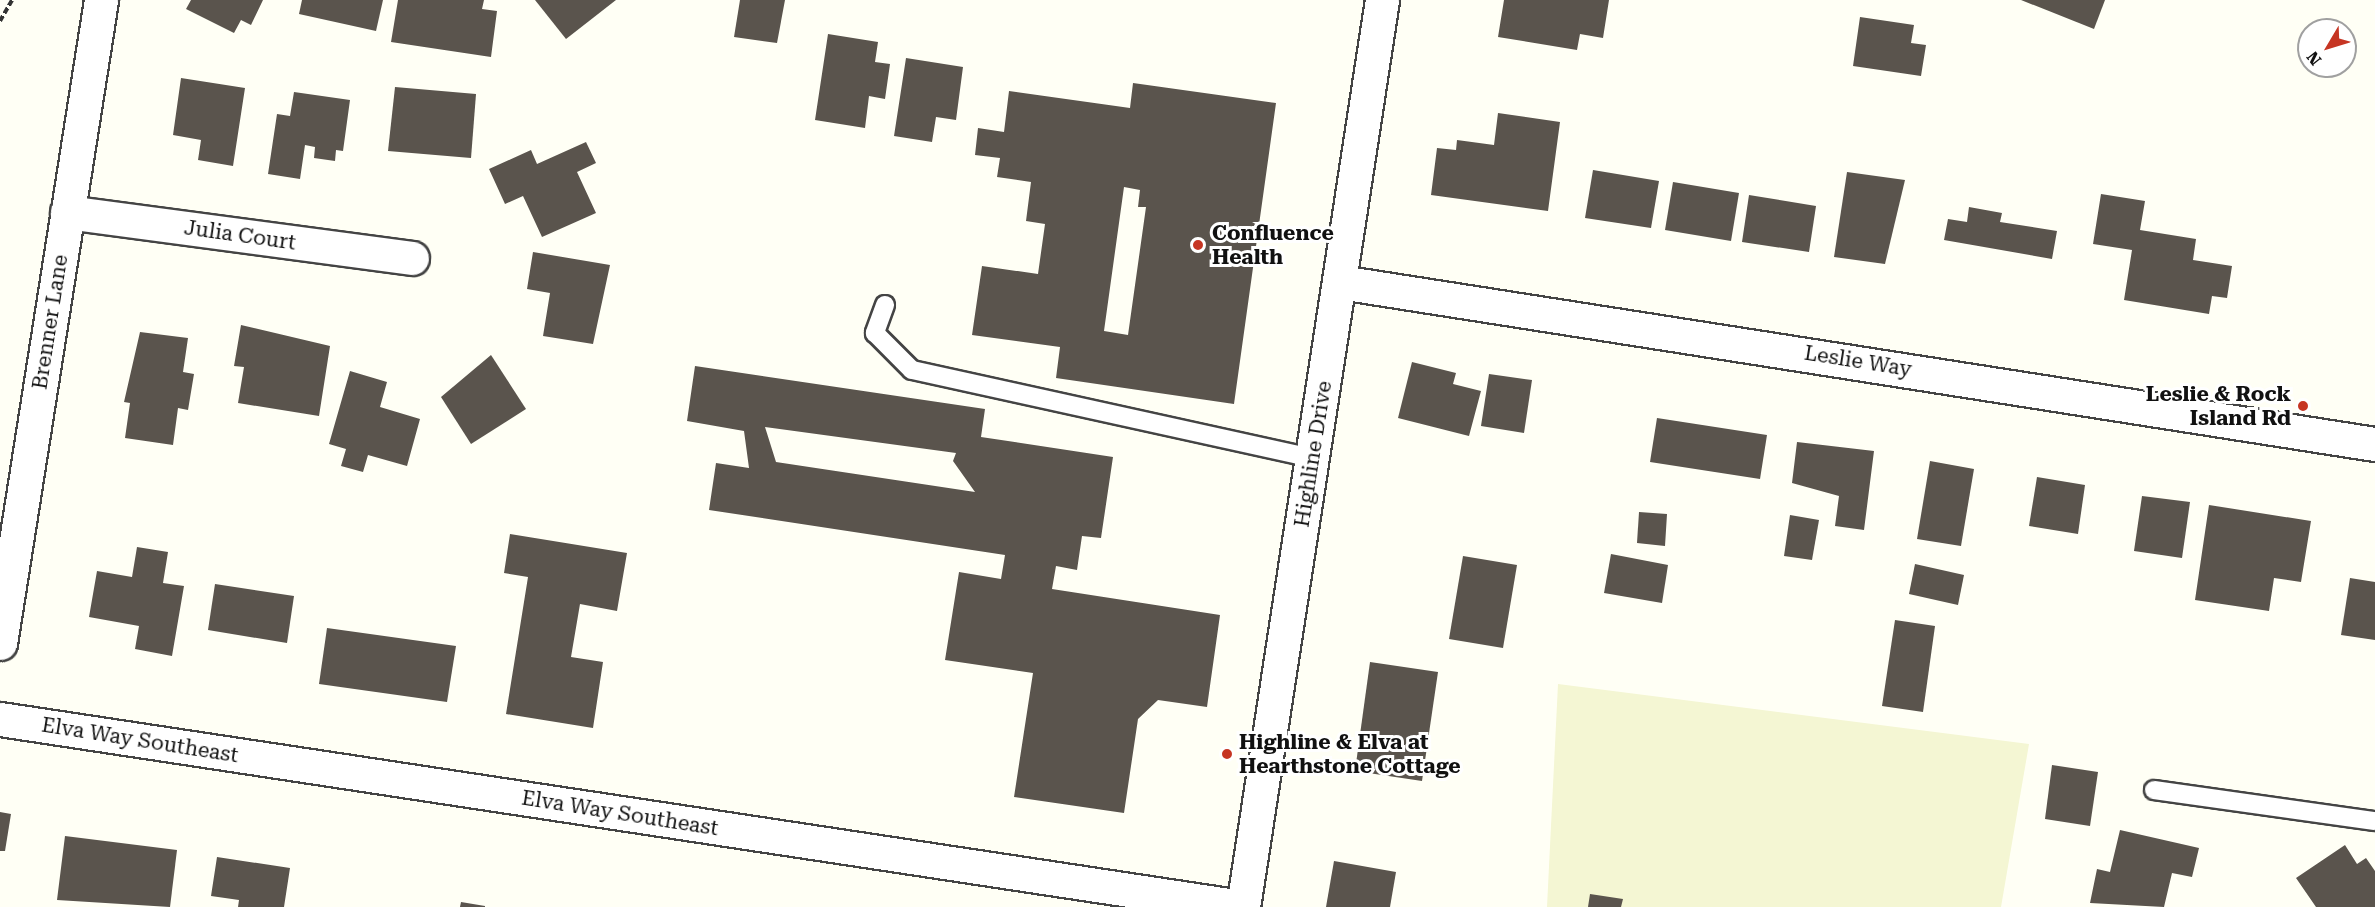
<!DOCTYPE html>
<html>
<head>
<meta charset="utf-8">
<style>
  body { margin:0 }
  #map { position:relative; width:2375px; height:907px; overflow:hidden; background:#fffff5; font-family:"Roboto Serif",serif }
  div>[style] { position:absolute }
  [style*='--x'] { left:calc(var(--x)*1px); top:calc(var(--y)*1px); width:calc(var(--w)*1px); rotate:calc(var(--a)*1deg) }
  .farmland>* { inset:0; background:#f4f6d3 }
  .building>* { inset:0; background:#5a544d }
  .path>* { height:4px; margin-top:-2px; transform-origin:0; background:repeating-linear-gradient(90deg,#333 0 6px,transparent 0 9px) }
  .roads { filter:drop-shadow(2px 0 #444) drop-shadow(-2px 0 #444) drop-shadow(0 2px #444) drop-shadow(0 -2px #444) }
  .service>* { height:18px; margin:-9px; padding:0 9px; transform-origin:9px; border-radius:9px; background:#fff }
  .minor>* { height:33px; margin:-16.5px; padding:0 16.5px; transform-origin:16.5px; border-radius:16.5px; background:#fff }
  .tertiary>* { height:33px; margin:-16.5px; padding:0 16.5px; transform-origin:16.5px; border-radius:16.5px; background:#fff }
  .dots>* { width:16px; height:16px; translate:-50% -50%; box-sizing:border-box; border:3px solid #fff; border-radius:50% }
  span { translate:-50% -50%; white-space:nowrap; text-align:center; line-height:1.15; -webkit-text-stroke:6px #fff; paint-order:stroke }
  .poi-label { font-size:21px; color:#111; font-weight:700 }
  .left { translate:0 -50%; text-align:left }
  .right { translate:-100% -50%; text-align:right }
  .street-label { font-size:21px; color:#111 }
  .north { position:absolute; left:2297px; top:18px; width:60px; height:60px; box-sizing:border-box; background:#fff; border:2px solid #a0a0a0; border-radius:50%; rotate:232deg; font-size:16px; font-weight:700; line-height:24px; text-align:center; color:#111 }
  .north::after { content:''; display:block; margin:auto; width:21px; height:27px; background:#c63523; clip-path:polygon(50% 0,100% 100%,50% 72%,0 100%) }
</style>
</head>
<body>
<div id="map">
  <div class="farmland">
    <i style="clip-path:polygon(1558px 684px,2029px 744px,2001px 907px,1547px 907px)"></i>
  </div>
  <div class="building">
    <i style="clip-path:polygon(191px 0,263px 0,251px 25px,241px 20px,234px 33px,186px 9px)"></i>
    <i style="clip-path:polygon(302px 0,383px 0,376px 31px,299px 14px)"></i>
    <i style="clip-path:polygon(398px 0,484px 0,482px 9px,497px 11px,491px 57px,391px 42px)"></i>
    <i style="clip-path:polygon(535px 0,616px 0,566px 39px)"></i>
    <i style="clip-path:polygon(740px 0,785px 0,777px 43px,734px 37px)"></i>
    <i style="clip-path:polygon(1504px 0,1609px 0,1603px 38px,1580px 34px,1577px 50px,1498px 37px)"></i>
    <i style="clip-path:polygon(2021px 0,2105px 0,2094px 29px)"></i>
    <i style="clip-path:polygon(1860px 17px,1914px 25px,1911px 43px,1926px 45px,1921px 76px,1853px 66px)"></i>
    <i style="clip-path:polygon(828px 34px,878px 42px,875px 62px,890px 64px,885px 99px,869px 96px,865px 128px,815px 120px)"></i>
    <i style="clip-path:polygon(906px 58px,963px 67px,956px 120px,936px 117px,932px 142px,894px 136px)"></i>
    <i style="clip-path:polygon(181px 78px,245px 88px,233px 166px,198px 160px,201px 140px,173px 135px)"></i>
    <i style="clip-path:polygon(evenodd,1133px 83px,1276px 103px,1234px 404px,1056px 378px,1060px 347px,972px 335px,982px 266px,1038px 274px,1045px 224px,1026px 221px,1031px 182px,997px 177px,1000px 158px,975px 155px,978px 128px,1004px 132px,1009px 91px,1130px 108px,1133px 83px,1124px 187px,1140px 190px,1138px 207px,1146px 207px,1128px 335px,1104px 331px,1124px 187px)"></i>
    <i style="clip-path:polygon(395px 87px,476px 94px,471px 158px,388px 151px)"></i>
    <i style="clip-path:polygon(294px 92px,350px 100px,343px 151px,336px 150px,335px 161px,314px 158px,315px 147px,305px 145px,300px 179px,268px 174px,277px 114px,290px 116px)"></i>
    <i style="clip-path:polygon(1498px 113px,1560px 122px,1548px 211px,1431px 195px,1437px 148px,1456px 150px,1457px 140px,1494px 145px)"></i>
    <i style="clip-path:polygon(586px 142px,596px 163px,577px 172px,596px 213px,542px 237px,523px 196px,505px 204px,489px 169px,531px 150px,537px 164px)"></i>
    <i style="clip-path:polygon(1593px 170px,1659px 181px,1651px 228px,1585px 218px)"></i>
    <i style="clip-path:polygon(1847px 172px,1905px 180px,1885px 264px,1834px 257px)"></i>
    <i style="clip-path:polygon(1673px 182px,1739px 193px,1731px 241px,1665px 230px)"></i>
    <i style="clip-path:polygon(2101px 194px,2145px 201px,2140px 230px,2196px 239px,2193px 260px,2232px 266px,2227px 298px,2212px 296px,2209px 314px,2124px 300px,2132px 250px,2093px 244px)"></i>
    <i style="clip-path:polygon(1749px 195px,1816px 206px,1809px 252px,1742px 242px)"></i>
    <i style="clip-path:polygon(1969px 207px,2002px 213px,2000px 222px,2057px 231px,2052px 259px,1944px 240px,1948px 219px,1967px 222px)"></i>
    <i style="clip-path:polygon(533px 252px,610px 265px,593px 344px,543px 336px,550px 293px,527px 289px)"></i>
    <i style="clip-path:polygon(241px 325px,330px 346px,319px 416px,238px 403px,244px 367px,234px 366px)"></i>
    <i style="clip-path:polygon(140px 332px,188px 338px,183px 372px,194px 374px,188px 410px,178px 408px,173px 445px,125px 438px,130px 403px,124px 402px)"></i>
    <i style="clip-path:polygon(491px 355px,526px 409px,471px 444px,441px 397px)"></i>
    <i style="clip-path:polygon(1412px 362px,1456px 373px,1453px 384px,1481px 391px,1469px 436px,1398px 418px)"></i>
    <i style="clip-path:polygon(evenodd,695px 366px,985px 409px,981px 437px,1113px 457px,1101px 538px,1082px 536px,1077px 570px,1056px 566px,1052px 589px,1220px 615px,1207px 707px,1158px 700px,1138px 719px,1124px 813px,1014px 797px,1033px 673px,945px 660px,959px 572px,1001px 579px,1005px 555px,709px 510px,716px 463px,749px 468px,744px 431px,687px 421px,695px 366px,765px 427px,956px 453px,953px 461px,975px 492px,776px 462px,765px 427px)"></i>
    <i style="clip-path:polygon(350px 371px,387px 382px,380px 407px,420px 419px,407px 466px,368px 455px,363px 472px,341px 466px,346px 449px,329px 444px)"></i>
    <i style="clip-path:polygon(1489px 374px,1532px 380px,1524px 433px,1481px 426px)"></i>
    <i style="clip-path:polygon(1657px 418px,1767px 435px,1760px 479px,1650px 462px)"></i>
    <i style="clip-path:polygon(1797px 442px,1874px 451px,1864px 530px,1835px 526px,1839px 496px,1792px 483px)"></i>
    <i style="clip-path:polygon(1930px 461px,1974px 469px,1961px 546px,1917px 539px)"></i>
    <i style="clip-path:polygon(2037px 477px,2085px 485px,2078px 534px,2029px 526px)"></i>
    <i style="clip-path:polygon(2142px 496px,2190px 502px,2182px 558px,2134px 551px)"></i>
    <i style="clip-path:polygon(2209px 505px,2311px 521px,2301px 582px,2274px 578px,2269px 611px,2195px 600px)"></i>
    <i style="clip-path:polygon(1639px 512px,1667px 514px,1665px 546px,1637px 543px)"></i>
    <i style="clip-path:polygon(1790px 515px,1819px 520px,1812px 560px,1784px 556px)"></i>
    <i style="clip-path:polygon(510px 534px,627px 553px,617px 611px,580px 604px,571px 657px,603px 662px,593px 728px,506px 714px,528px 577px,504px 573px)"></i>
    <i style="clip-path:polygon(137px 547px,168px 552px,163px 583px,184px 586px,172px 656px,135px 649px,139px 626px,89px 617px,97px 571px,132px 577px)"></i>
    <i style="clip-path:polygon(1611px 554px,1668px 565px,1662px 603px,1604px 593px)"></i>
    <i style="clip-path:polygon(1463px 556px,1517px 565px,1503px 648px,1449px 639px)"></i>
    <i style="clip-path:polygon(1915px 564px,1964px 575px,1958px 605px,1909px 594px)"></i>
    <i style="clip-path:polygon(2350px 578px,2375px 582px,2375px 640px,2341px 635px)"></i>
    <i style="clip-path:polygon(215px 584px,294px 596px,287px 643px,208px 630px)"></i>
    <i style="clip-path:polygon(1895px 620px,1935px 626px,1923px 712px,1882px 706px)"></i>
    <i style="clip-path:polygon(327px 628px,456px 646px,447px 702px,319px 684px)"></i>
    <i style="clip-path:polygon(1370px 662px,1438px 672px,1422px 781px,1355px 771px)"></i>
    <i style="clip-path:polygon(2052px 765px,2098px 772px,2090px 826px,2045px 819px)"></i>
    <i style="clip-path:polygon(0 812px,11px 814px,5px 851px,0 851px)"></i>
    <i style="clip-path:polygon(2120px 830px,2199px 848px,2192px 877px,2172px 873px,2164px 907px,2090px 903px,2097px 869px,2110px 872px)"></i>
    <i style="clip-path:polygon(65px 836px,177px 850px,170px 907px,57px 900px)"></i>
    <i style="clip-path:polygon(2345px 845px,2357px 864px,2366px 858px,2375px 871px,2375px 907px,2316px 907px,2296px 878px)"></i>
    <i style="clip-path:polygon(217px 857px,290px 868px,284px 907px,238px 907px,239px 900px,211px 896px)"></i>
    <i style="clip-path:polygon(1334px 861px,1396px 872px,1390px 907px,1326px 907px)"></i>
    <i style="clip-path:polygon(1590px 894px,1623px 899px,1621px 907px,1588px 907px)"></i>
    <i style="clip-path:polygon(461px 902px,485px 906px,485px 907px,460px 907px)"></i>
  </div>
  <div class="path">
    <i style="--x:0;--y:21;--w:24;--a:-60"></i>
  </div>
  <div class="roads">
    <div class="service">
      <i style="--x:885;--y:305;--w:30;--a:110"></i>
      <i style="--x:875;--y:333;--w:52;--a:45"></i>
      <i style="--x:912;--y:370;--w:410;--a:12.4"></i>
      <i style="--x:2154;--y:790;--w:223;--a:8"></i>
    </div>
    <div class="minor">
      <i style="--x:67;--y:212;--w:348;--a:7.6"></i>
      <i style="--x:1340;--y:282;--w:1048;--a:8.9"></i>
      <i style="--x:0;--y:643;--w:651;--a:-81.07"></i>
      <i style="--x:0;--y:719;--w:1255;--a:8.61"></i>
    </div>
    <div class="tertiary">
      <i style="--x:1243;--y:907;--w:918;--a:-81.29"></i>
    </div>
  </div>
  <div class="dots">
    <i style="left:1198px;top:245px;background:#c63523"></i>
    <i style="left:2303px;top:406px;background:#c63523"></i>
    <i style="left:1227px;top:754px;background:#c63523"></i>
  </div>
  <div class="poi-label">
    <span class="left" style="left:1212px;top:245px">Confluence<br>Health</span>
    <span class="right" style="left:2291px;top:406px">Leslie &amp; Rock<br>Island Rd</span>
    <span class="left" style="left:1239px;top:754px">Highline &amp; Elva at<br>Hearthstone Cottage</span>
  </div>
  <div class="street-label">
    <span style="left:240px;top:235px;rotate:8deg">Julia Court</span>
    <span style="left:50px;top:322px;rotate:-81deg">Brenner Lane</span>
    <span style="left:1858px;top:361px;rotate:9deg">Leslie Way</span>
    <span style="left:1313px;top:454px;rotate:-81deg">Highline Drive</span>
    <span style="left:140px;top:740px;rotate:9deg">Elva Way Southeast</span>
    <span style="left:620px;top:813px;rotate:9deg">Elva Way Southeast</span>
  </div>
  <div class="north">N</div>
</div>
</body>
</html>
